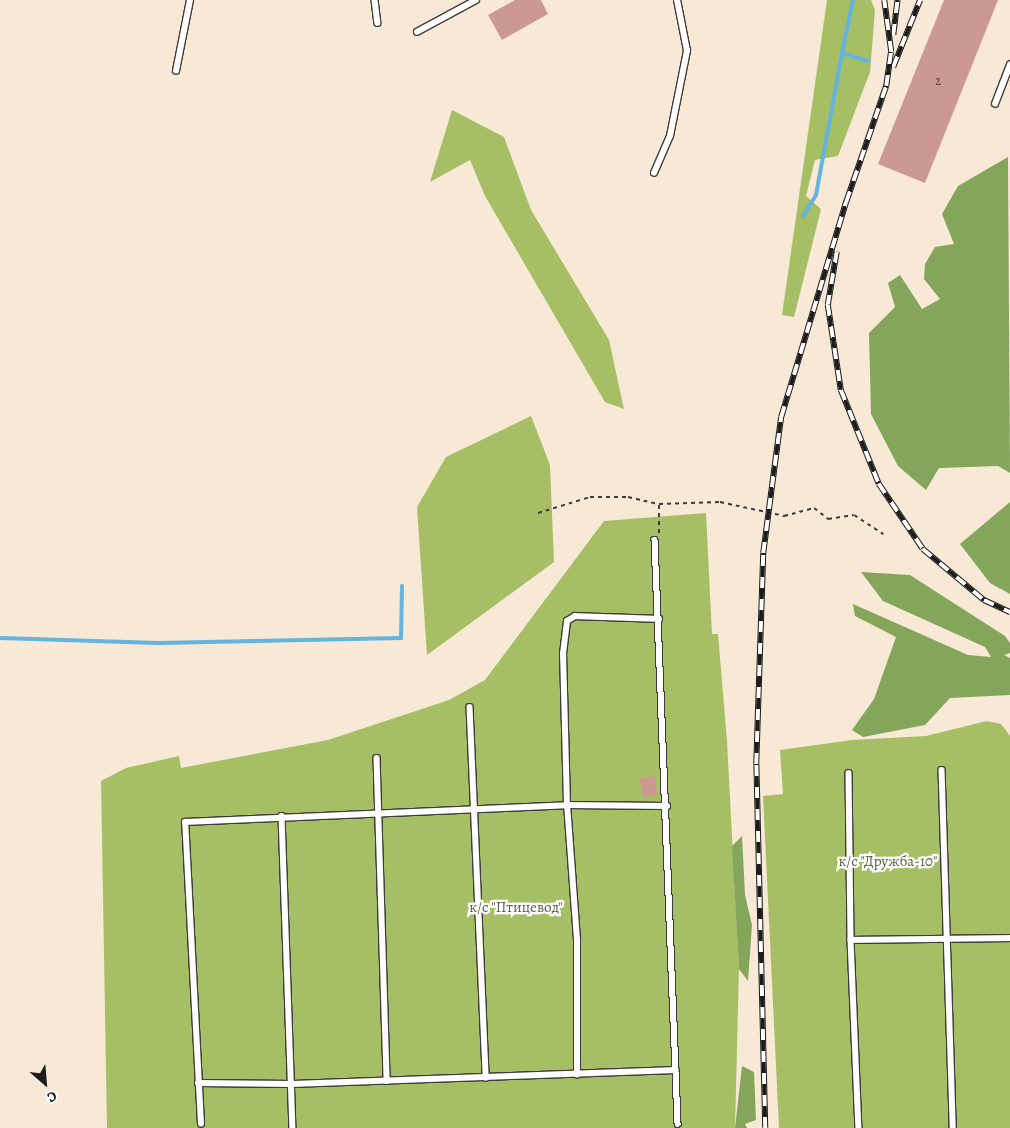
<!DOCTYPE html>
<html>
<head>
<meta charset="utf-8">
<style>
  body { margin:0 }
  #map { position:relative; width:1010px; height:1128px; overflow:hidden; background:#f8e8d6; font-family:Alegreya,serif }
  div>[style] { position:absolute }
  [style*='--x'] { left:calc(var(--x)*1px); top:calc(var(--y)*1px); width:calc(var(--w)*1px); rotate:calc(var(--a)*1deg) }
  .green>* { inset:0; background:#a6bf65 }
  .forest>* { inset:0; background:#84a65a }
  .stream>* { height:4px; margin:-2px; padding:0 2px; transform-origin:2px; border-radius:2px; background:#63b4de }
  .building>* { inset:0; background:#cb998f }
  .path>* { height:2px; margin-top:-1px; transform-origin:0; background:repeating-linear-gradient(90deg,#3d3b38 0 4px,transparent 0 8px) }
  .roads { filter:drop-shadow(1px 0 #3d3b38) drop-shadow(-1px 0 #3d3b38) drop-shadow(0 1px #3d3b38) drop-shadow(0 -1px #3d3b38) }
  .lane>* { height:5.5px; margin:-2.75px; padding:0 2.75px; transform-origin:2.75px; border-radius:2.75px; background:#fff }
  .rail>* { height:5.5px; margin-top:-2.75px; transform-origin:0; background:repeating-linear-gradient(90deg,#fff 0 11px,#1c1c1c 0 22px); box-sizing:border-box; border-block:1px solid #1c1c1c }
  span { translate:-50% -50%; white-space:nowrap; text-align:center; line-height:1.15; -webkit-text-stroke:4.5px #fff; paint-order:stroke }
  .number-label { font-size:12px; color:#483b39 }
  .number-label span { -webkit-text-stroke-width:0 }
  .park-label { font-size:15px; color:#535d39 }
  .north { position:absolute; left:20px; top:1058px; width:50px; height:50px; -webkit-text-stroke:4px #fff; paint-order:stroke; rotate:153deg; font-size:14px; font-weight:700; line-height:20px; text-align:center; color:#1c1c1c }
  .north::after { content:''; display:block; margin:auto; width:18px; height:22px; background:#1c1c1c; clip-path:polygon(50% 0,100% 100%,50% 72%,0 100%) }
</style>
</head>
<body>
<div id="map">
  <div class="green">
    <i style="clip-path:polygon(827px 0,871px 0,875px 10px,870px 72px,838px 156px,815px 160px,806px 196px,821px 209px,794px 317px,782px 315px)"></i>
    <i style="clip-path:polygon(452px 110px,504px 137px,531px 210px,609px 340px,624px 409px,605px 402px,485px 196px,470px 160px,430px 182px)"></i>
    <i style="clip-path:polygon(531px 416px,550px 465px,554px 562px,427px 655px,417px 507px,446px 457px)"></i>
    <i style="clip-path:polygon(706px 513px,712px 634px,718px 634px,727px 741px,739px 969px,735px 1128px,107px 1128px,101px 781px,126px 768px,179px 756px,181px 768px,328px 740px,449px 700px,485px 680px,604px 521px)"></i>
    <i style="clip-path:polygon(987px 721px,1001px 724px,1010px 736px,1010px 1128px,779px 1128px,763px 796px,783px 794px,780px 750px,852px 740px,926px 736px)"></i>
  </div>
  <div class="forest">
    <i style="clip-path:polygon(1008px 157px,1010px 473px,998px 466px,939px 468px,926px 490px,898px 466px,871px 414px,869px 333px,895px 307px,888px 283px,900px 275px,922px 309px,940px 299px,924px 279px,925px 264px,935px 247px,954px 244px,942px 214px,958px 186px)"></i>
    <i style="clip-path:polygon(1010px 502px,1010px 594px,990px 583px,960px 544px)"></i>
    <i style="clip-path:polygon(861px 572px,910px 575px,1005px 636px,1010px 643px,1010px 653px,1004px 655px,1010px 658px,1010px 695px,950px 698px,925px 725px,863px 737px,852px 730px,874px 699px,896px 637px,855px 616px,853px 604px,968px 655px,991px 657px,985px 647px,883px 601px)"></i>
    <i style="clip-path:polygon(742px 836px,745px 895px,752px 925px,748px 981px,739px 969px,732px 846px)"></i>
    <i style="clip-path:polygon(742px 1066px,754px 1072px,756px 1120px,745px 1124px,747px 1128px,735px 1128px)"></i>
  </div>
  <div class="stream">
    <i style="--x:842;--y:53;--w:54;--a:-78.3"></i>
    <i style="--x:803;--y:216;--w:25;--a:-58"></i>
    <i style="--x:816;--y:195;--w:144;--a:-79.6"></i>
    <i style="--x:842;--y:53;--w:28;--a:17"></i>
    <i style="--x:0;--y:638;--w:158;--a:1.8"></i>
    <i style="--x:158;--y:643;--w:243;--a:-1.2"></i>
    <i style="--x:401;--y:638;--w:52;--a:-88.9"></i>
  </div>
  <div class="building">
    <i style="clip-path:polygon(515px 0,541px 0,548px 14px,502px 40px,488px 15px)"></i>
    <i style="clip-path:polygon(944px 0,998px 0,925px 183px,878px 164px)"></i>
    <i style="clip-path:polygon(655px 776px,657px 795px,642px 797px,640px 778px)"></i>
  </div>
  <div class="path">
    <i style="--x:538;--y:513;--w:54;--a:-17.1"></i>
    <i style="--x:590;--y:497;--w:38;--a:0"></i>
    <i style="--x:628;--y:497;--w:32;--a:13"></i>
    <i style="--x:659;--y:533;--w:29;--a:-90"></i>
    <i style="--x:659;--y:504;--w:61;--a:-1.9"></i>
    <i style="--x:720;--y:502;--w:66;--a:12.3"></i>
    <i style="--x:784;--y:516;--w:31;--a:-15"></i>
    <i style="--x:814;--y:508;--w:18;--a:38"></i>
    <i style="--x:828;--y:519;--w:26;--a:-9"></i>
    <i style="--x:854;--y:515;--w:35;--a:33"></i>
  </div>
  <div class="roads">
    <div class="lane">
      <i style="--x:375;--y:0;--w:23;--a:83"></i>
      <i style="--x:417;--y:32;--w:67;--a:-28.5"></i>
      <i style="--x:176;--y:71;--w:72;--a:-78.8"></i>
      <i style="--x:995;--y:104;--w:42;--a:-69"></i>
      <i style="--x:654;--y:173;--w:40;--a:-66.6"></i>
      <i style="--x:670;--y:136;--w:87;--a:-78.7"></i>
      <i style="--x:687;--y:51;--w:52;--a:-101.1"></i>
      <i style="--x:655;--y:540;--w:584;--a:87.74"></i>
      <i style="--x:470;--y:707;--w:371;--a:87.5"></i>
      <i style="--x:377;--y:758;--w:323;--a:88.2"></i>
      <i style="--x:942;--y:770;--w:358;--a:88.2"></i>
      <i style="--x:849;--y:773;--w:167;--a:89.3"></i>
      <i style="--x:851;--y:940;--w:188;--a:87.6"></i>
      <i style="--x:282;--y:816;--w:312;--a:88"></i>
      <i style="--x:851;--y:940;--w:159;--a:-0.7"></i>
      <i style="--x:577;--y:1075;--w:135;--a:-90"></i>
      <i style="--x:577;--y:940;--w:135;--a:-94.2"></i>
      <i style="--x:567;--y:805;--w:151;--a:-91.5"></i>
      <i style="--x:563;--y:654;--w:33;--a:-83"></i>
      <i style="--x:567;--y:621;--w:9;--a:-32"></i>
      <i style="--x:575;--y:616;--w:84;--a:2"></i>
      <i style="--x:198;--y:1083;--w:94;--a:0.6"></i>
      <i style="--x:292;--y:1084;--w:384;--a:-2.1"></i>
      <i style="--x:201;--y:1124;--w:302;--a:-93"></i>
      <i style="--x:185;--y:822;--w:382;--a:-2.5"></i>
      <i style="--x:567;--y:805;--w:100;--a:0.6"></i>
    </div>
  </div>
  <div class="rail">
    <i style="--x:893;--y:35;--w:35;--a:-83"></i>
    <i style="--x:893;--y:67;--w:72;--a:-68.1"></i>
    <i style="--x:837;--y:252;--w:54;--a:99.6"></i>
    <i style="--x:828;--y:305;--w:86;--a:81.3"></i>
    <i style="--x:841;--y:390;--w:101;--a:68"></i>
    <i style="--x:879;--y:484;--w:78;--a:55.9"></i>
    <i style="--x:923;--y:549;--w:80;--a:39.9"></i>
    <i style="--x:984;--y:600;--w:29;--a:25"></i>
    <i style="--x:765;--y:1128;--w:364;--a:-91.4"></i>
    <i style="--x:756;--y:764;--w:211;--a:-88.1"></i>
    <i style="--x:763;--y:553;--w:137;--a:-82.5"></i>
    <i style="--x:781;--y:417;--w:225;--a:-73.2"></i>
    <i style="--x:846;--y:202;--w:123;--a:-71"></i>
    <i style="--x:886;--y:86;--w:34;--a:-82"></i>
    <i style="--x:891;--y:52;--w:52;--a:-97.7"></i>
  </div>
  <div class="number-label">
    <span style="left:938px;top:82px">2</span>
  </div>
  <div class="park-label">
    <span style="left:888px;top:862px">к/с "Дружба-10"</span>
    <span style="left:516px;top:908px">к/с "Птицевод"</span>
  </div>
  <div class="north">С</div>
</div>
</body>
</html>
